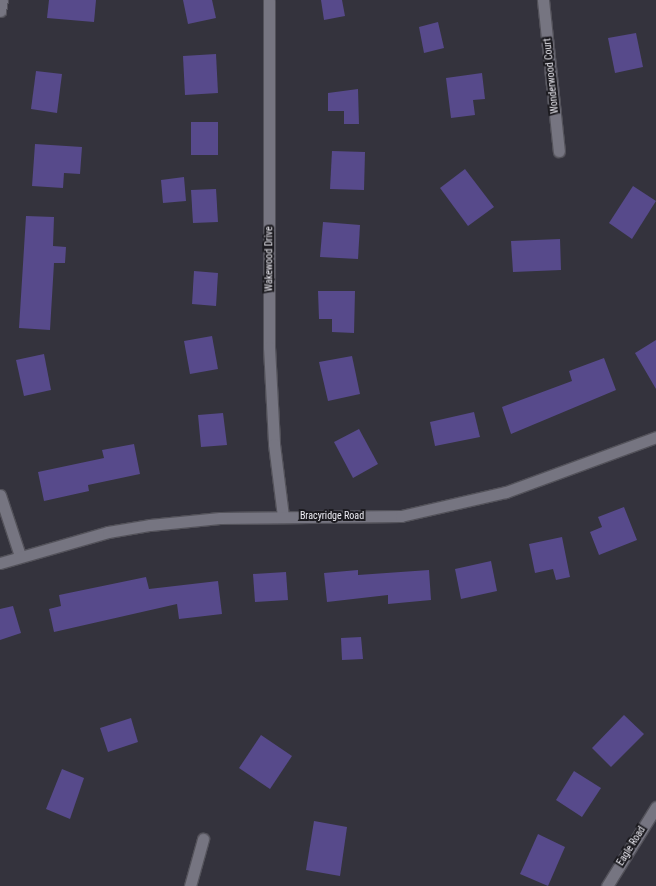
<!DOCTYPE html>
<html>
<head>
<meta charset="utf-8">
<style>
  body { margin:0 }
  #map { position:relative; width:656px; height:886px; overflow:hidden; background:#34333d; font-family:"Roboto Condensed",sans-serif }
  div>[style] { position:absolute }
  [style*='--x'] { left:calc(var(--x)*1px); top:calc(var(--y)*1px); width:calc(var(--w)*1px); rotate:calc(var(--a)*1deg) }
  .building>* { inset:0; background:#574a8b }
  .roads { filter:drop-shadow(1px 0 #53525a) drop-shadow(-1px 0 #53525a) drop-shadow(0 1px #53525a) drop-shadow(0 -1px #53525a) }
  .minor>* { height:11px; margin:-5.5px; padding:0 5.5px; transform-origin:5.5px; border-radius:5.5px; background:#767581 }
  span { translate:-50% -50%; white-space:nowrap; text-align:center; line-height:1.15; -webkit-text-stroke:4px #1c1b20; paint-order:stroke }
  .street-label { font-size:10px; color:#eeedf4 }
</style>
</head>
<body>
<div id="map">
  <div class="building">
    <i style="clip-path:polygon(49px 0,96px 0,94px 22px,47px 18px)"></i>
    <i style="clip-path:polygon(183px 0,212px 0,216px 18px,188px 24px)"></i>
    <i style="clip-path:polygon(321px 0,342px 0,345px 16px,324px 20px)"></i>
    <i style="clip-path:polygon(438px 22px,444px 48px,424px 53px,419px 27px)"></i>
    <i style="clip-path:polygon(636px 33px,643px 67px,615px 73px,608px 38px)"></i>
    <i style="clip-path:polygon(216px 54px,218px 93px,185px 95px,183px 56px)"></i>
    <i style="clip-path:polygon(36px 71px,62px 74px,57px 113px,31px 109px)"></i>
    <i style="clip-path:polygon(482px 73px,485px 99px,473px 100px,475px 115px,451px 118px,446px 78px)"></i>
    <i style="clip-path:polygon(358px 89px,359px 124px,344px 124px,344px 111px,328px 111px,328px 93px)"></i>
    <i style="clip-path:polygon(191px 122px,218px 122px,218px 155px,191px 155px)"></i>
    <i style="clip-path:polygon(35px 144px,82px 147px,80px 174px,64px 173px,63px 188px,32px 186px)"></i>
    <i style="clip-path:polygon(332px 151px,365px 152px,364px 190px,330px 189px)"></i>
    <i style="clip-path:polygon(465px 169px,494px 207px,468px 226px,440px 188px)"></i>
    <i style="clip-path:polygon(184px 177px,186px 201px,163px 203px,161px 180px)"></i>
    <i style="clip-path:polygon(633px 186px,656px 201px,632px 239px,609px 223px)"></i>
    <i style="clip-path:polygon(216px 189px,218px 222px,193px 223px,191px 190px)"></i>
    <i style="clip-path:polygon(26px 216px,54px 217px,53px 246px,66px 247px,65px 263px,54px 263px,50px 330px,19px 328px)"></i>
    <i style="clip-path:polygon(323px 222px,360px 225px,358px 259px,320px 257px)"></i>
    <i style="clip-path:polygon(560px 239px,561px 270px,513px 272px,511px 241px)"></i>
    <i style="clip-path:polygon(194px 271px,218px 273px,216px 306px,192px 304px)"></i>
    <i style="clip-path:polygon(318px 291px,355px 291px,354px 333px,332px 332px,332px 319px,319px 319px)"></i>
    <i style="clip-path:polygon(212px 336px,218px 369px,190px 374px,184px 341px)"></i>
    <i style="clip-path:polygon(656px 340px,656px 389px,635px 353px)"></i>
    <i style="clip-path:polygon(44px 354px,51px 390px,24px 396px,16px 360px)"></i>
    <i style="clip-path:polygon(352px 356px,360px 394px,328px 401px,319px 362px)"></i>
    <i style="clip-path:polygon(604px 358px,616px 390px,511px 434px,502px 407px,572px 381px,569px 371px)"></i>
    <i style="clip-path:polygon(474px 412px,480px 437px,435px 446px,430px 422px)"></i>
    <i style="clip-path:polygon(223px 413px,227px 445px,201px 447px,198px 415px)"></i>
    <i style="clip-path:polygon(359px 429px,378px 464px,353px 478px,334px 442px)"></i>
    <i style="clip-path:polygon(134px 444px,140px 474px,88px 485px,89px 491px,44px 501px,38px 472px,104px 458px,102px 450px)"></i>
    <i style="clip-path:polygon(624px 507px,637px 540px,599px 555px,590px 532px,602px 527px,598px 517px)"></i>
    <i style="clip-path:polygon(562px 537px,570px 577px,556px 580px,553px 569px,535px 573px,529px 544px)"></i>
    <i style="clip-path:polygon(491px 561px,497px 591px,461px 599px,455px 569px)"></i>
    <i style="clip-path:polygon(358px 570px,358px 575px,429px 570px,431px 600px,388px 604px,388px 595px,327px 602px,324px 573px)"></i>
    <i style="clip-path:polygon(286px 572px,288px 600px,255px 602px,253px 574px)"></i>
    <i style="clip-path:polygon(146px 577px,149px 589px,218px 581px,222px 614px,179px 619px,177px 604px,54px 632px,49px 609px,61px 606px,59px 595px)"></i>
    <i style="clip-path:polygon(13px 606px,21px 633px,0 640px,0 609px)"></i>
    <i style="clip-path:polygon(361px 637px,363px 659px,342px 660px,341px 638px)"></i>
    <i style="clip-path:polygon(624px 715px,644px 734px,611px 767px,592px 748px)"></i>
    <i style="clip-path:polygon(131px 718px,138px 742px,108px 752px,100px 728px)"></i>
    <i style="clip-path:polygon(261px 735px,292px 756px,270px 789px,239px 768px)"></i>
    <i style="clip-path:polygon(62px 769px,84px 778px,70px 819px,46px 809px)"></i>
    <i style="clip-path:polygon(574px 771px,601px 788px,582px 817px,556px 800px)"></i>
    <i style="clip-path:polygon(314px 821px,347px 827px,340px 876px,306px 870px)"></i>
    <i style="clip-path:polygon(538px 834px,565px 847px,548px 886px,520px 874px)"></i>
  </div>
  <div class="roads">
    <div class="minor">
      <i style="--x:269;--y:0;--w:347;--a:90"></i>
      <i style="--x:269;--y:347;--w:97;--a:87"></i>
      <i style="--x:274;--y:444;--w:73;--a:82.9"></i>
      <i style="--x:543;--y:0;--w:152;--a:84"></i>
      <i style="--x:0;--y:11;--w:11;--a:-80"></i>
      <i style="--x:0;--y:495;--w:64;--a:71.8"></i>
      <i style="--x:0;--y:563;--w:112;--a:-16"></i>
      <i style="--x:108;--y:532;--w:43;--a:-9.5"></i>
      <i style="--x:150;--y:525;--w:70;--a:-5.7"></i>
      <i style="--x:220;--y:518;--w:181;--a:-0.6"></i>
      <i style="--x:401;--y:516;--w:108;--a:-12.9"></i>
      <i style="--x:506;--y:492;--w:160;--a:-20.1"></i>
      <i style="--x:190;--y:886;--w:49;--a:-74.5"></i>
      <i style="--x:607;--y:886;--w:93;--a:-58.2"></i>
    </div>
  </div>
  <div class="street-label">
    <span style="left:551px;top:76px;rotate:-96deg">Wonderwood Court</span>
    <span style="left:269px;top:259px;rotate:-90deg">Wakewood Drive</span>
    <span style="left:332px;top:516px">Bracyridge Road</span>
    <span style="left:631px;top:846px;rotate:-58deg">Eagle Road</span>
  </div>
</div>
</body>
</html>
